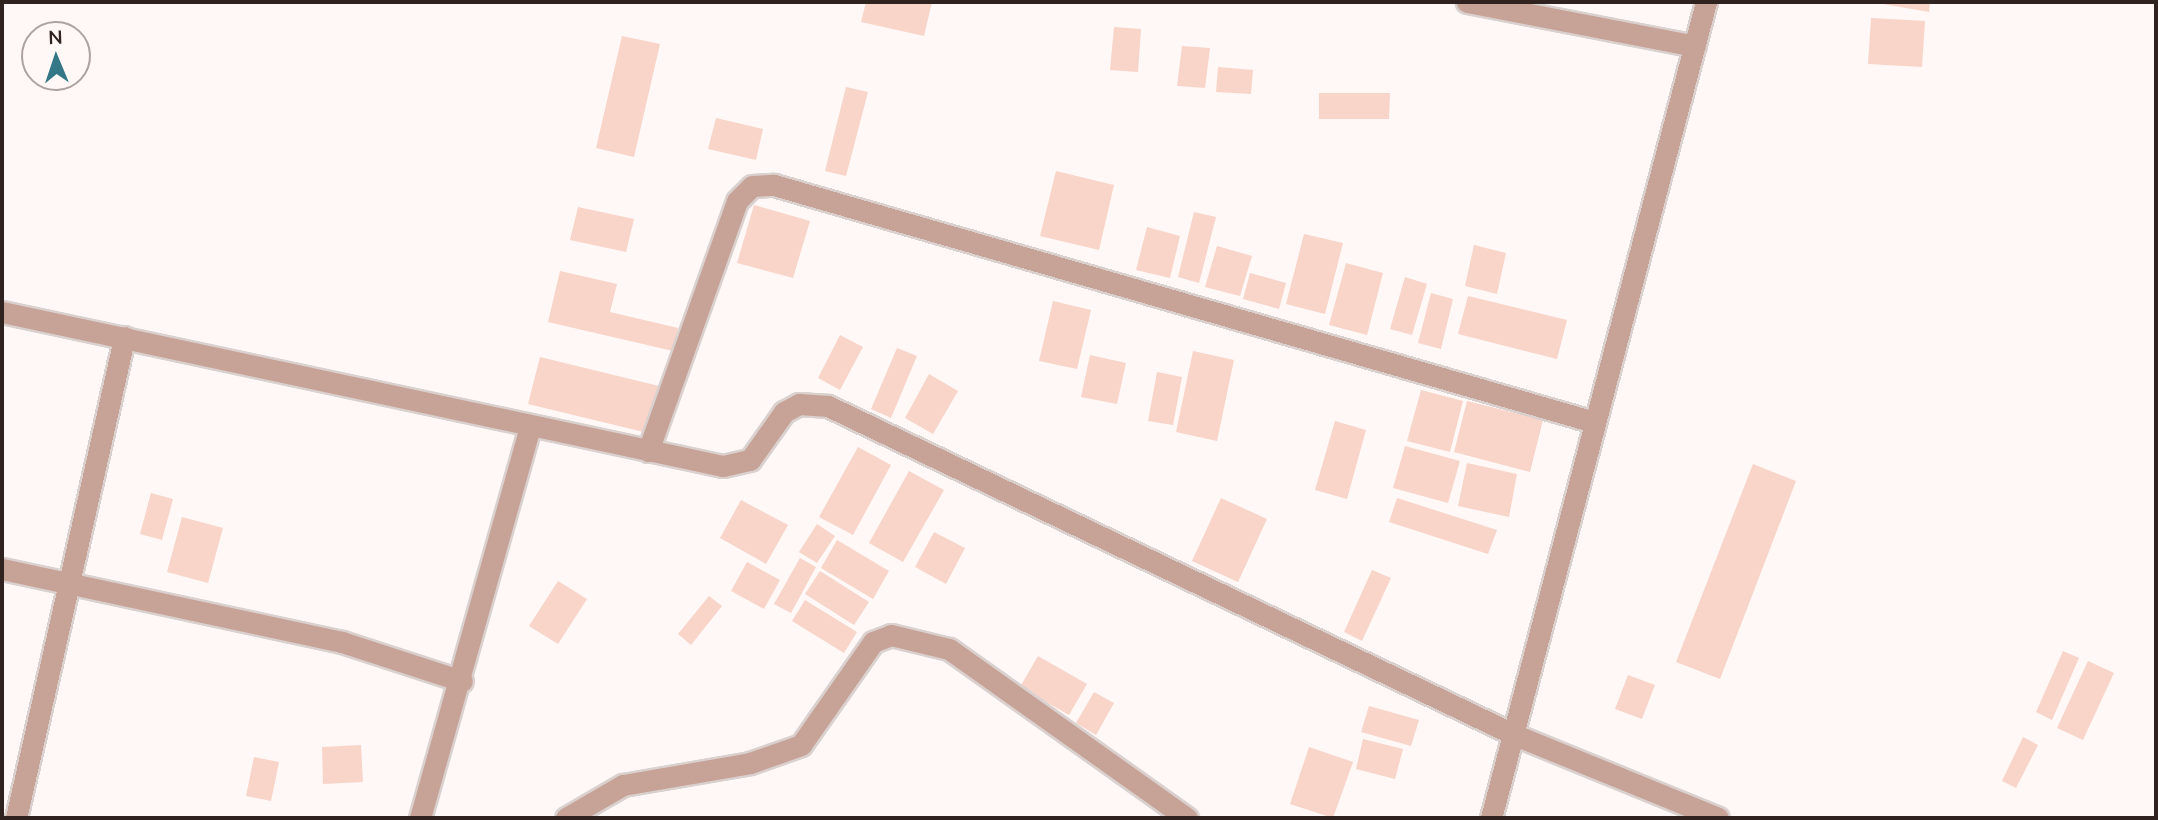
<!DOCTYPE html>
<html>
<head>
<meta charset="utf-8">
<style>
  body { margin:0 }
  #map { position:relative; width:2158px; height:820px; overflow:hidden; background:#fff8f6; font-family:Mulish,sans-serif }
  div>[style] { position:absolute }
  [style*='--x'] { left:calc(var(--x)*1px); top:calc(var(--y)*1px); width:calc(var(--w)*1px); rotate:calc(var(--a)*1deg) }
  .building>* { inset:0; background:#f9d4c9 }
  .roads { filter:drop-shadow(2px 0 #dad1cf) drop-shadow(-2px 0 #dad1cf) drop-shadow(0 2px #dad1cf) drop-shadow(0 -2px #dad1cf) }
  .minor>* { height:21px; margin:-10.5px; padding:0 10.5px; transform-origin:10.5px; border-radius:10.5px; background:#c7a297 }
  span { translate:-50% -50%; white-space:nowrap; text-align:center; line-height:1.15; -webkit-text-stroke:5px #fff8f6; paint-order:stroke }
  .frame { position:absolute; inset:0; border:4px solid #2f221f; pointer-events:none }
  .north { position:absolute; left:21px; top:21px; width:70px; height:70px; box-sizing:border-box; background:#fff8f6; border:2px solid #aca2a0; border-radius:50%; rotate:358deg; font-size:19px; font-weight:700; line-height:28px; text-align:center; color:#2f221f }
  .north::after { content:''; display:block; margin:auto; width:24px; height:32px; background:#347787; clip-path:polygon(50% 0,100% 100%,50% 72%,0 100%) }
</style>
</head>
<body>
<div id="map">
  <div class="building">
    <i style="clip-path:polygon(866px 2px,932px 2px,924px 36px,861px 22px)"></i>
    <i style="clip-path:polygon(1872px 2px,1930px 2px,1929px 12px)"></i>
    <i style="clip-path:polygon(1871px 18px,1925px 21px,1922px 67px,1868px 64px)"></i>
    <i style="clip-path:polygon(1114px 27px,1141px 29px,1138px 72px,1110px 70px)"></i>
    <i style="clip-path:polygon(622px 36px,660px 44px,634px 157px,596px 148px)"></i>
    <i style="clip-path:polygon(1182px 46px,1210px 48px,1205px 88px,1177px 86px)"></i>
    <i style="clip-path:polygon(1218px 67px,1253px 70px,1251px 94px,1216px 92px)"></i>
    <i style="clip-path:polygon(846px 87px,868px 92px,846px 176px,825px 171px)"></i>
    <i style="clip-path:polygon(1319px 93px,1390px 93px,1389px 119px,1319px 119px)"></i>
    <i style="clip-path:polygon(716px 118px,763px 129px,756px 160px,708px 149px)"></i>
    <i style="clip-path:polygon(1056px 171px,1114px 185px,1099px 250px,1040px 236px)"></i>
    <i style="clip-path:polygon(754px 205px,810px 221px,793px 278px,737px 263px)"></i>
    <i style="clip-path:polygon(578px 207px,634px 219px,626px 252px,570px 240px)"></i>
    <i style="clip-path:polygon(1194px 212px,1216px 217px,1199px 283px,1178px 277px)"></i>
    <i style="clip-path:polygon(1147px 227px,1180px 236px,1170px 278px,1136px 270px)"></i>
    <i style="clip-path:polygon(1304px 234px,1343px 243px,1325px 314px,1286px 304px)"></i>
    <i style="clip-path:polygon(1474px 245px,1506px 253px,1497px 294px,1465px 286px)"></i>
    <i style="clip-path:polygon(1217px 246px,1252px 256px,1240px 296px,1205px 287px)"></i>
    <i style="clip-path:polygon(1346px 263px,1383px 273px,1367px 335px,1329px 325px)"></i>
    <i style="clip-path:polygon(560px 271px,617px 284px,610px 312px,678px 328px,673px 351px,548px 322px)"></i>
    <i style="clip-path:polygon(1250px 273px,1286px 283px,1279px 309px,1243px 299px)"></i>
    <i style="clip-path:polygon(1405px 277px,1427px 284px,1412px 335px,1390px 329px)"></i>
    <i style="clip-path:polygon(1431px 293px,1453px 299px,1441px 349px,1418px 343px)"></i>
    <i style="clip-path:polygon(1468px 296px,1567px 320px,1557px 359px,1458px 334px)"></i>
    <i style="clip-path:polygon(1053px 301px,1091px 310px,1077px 369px,1039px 361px)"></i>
    <i style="clip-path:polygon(840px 335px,863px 347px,840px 390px,818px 378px)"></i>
    <i style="clip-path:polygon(897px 348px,917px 356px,891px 418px,871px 409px)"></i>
    <i style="clip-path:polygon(1193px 351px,1234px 360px,1217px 441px,1176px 432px)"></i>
    <i style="clip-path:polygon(1090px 355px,1126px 363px,1117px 404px,1081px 397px)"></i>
    <i style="clip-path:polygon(540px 357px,663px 387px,652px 434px,528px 404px)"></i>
    <i style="clip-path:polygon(1157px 372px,1182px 377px,1173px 425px,1148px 421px)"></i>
    <i style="clip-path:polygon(929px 374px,958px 391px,933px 434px,905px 418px)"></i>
    <i style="clip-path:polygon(1421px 390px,1463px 401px,1450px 452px,1407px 441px)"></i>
    <i style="clip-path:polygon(1467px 401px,1543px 420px,1530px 472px,1454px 452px)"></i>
    <i style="clip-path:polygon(1335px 421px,1366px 430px,1347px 499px,1315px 490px)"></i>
    <i style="clip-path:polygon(1405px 446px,1460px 461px,1448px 503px,1393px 488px)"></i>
    <i style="clip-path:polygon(858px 447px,891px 465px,853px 535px,819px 517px)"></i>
    <i style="clip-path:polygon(1467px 463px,1517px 474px,1509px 517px,1458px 506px)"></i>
    <i style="clip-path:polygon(1753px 464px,1796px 481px,1720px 679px,1676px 662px)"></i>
    <i style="clip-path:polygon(909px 471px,944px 490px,903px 562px,869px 543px)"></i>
    <i style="clip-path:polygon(151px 493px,173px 499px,162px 540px,140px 534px)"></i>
    <i style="clip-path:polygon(1221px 498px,1267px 519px,1238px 582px,1192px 561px)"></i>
    <i style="clip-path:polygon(1397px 498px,1497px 530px,1488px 554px,1389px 522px)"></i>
    <i style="clip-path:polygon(741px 500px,788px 525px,766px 564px,720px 538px)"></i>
    <i style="clip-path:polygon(182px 517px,223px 528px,208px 583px,167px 572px)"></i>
    <i style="clip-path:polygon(817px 524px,835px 536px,817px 563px,799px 552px)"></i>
    <i style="clip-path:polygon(934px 532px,965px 548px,946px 584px,915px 567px)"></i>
    <i style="clip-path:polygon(837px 540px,889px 571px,873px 599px,821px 568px)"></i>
    <i style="clip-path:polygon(800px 558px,816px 567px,791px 613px,774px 604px)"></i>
    <i style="clip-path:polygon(747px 562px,780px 580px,764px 609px,731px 591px)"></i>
    <i style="clip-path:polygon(1372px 570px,1391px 578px,1362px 641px,1344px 632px)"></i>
    <i style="clip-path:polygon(820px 571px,869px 602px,854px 625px,805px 594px)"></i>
    <i style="clip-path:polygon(558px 581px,587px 599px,558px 644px,529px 626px)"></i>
    <i style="clip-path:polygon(709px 596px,722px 606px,691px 645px,678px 634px)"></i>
    <i style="clip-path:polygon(805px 600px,857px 632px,844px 653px,792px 621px)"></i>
    <i style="clip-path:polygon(2063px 651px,2079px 658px,2052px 720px,2036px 712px)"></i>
    <i style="clip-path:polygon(1038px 656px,1087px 684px,1069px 715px,1020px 687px)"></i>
    <i style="clip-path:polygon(2088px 661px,2114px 673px,2083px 740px,2057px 728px)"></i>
    <i style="clip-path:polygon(1628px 675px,1655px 685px,1642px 719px,1615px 709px)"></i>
    <i style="clip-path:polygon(1094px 692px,1114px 703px,1096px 735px,1076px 723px)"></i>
    <i style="clip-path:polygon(1369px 706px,1419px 720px,1411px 746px,1361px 732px)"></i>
    <i style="clip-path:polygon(2023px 737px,2038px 745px,2016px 788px,2002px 781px)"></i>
    <i style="clip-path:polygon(1363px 739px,1403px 749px,1395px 779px,1356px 769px)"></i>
    <i style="clip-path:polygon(361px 745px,363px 782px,323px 784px,322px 747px)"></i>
    <i style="clip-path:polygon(1309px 747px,1353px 762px,1333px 818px,1290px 804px)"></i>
    <i style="clip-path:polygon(254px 757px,279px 762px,271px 801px,246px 796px)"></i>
  </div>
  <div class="roads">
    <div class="minor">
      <i style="--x:1467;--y:2;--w:232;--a:10.9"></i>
      <i style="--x:2;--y:312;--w:737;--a:12.06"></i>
      <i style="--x:723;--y:466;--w:28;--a:-13"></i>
      <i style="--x:750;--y:460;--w:59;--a:-54.7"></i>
      <i style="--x:784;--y:412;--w:17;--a:-28"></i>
      <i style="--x:799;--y:404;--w:29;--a:4"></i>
      <i style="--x:828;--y:406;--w:762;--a:25.59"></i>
      <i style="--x:1515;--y:735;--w:219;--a:22.2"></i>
      <i style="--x:648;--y:451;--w:265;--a:-70.4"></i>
      <i style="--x:737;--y:201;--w:21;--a:-45"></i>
      <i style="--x:752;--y:186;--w:22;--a:-3"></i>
      <i style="--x:774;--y:185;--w:854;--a:16.12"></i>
      <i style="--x:2;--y:569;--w:348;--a:12.1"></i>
      <i style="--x:342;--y:642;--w:126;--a:18"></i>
      <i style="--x:16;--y:818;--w:493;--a:-77.3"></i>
      <i style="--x:420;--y:818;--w:407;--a:-74.3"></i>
      <i style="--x:566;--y:818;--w:66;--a:-30.1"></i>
      <i style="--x:623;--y:785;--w:129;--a:-9.8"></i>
      <i style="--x:750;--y:763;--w:54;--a:-19.4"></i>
      <i style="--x:801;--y:745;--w:126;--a:-55"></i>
      <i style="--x:873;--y:642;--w:19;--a:-21"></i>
      <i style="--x:891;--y:635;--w:60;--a:13.6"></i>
      <i style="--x:949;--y:649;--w:292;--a:35.4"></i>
      <i style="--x:1491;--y:818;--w:844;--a:-75.24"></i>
    </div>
  </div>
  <div class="frame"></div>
  <div class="north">N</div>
</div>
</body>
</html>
